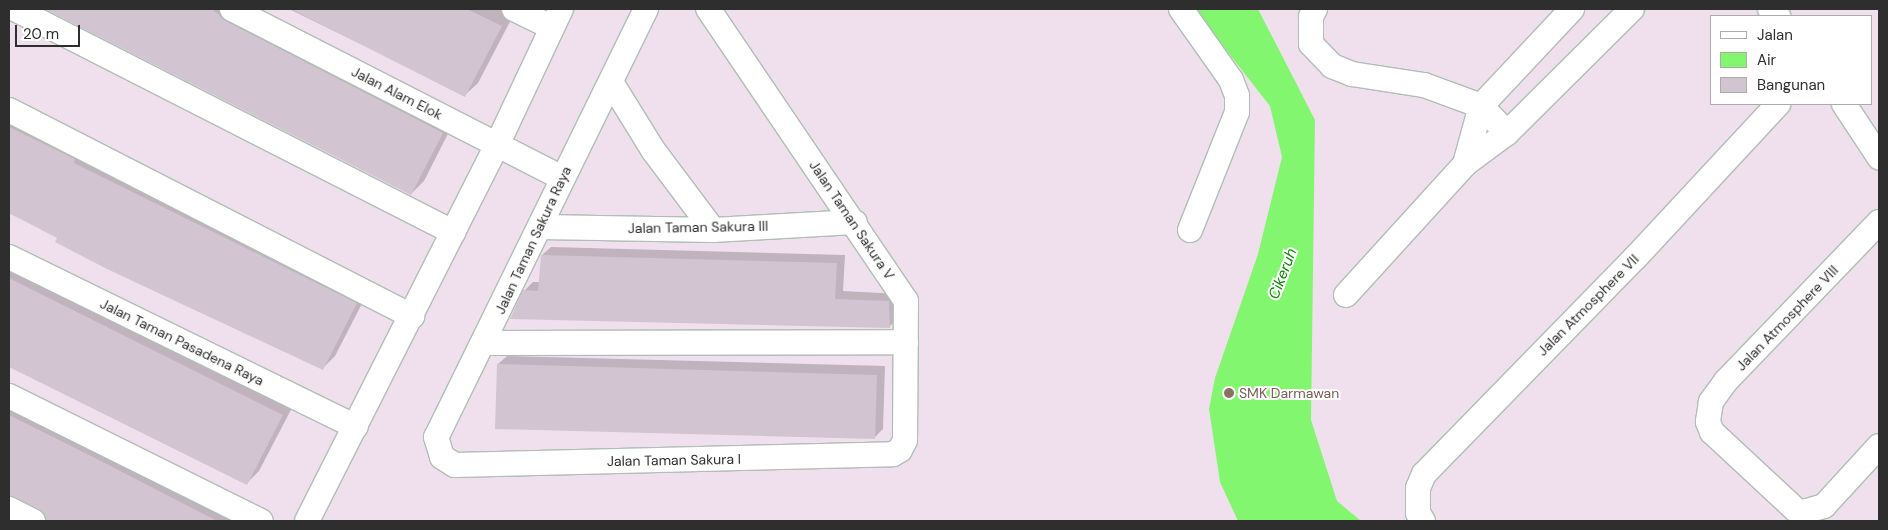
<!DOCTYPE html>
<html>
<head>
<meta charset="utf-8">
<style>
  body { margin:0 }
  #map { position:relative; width:1888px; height:530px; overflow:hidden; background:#f0e0ed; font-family:"DM Sans",sans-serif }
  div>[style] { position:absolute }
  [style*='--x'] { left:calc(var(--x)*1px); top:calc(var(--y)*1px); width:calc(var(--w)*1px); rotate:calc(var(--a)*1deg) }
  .water>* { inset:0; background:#83f66f }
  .shadow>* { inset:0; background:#0003 }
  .building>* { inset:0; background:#d2c4d0 }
  .roads { filter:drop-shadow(1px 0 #b0beb6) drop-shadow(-1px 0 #b0beb6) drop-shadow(0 1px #b0beb6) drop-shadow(0 -1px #b0beb6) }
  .street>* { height:24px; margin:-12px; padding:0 12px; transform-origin:12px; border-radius:12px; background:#fff }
  .dots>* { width:14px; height:14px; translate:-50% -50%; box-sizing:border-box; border:2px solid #fff; border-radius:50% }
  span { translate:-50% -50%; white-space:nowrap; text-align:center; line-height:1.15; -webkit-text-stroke:4px #fff; paint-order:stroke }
  .street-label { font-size:14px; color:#2e2e2e }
  .education-label { font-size:14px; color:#785e54 }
  .left { translate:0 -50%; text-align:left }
  .water-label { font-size:15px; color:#128409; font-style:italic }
  .frame { position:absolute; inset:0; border:10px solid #2e2e2e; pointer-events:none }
  .legend { position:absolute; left:1710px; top:15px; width:162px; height:90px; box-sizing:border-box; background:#fff; border:1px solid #ababab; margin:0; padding:6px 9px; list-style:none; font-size:15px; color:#2e2e2e }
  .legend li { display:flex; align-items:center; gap:10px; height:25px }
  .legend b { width:25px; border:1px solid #ababab }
  .scale { position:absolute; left:15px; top:25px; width:65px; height:22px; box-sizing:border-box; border:2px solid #2e2e2e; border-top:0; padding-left:6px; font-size:15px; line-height:18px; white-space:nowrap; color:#2e2e2e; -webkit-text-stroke:4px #fff; paint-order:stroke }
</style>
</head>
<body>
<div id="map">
  <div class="water">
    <i style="clip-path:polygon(1194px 9px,1258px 9px,1315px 120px,1311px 420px,1337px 501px,1361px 521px,1238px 521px,1220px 482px,1209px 409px,1215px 378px,1258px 254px,1282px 157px,1270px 106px)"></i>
  </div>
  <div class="shadow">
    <i style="clip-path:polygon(48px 9px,238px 9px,455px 120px,424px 181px,411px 194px)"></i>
    <i style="clip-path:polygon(289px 9px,504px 9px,514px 14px,478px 83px,465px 95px)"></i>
    <i style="clip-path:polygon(9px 108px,369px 290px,335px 356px,323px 368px,9px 213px)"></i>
    <i style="clip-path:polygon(551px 247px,845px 255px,843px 291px,899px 294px,898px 318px,889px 327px,524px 291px,533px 282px,540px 282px,542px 255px)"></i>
    <i style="clip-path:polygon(9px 259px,295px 402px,259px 471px,246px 484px,9px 366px)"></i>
    <i style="clip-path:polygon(507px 356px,885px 366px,883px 429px,874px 438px,498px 364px)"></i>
    <i style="clip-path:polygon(9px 396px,251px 521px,47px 521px,46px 513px,40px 508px,15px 495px,9px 496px)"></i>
  </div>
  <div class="building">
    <i style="clip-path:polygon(45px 9px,212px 9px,226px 21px,443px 133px,411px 195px)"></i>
    <i style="clip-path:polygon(291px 9px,467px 9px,502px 26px,465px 97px)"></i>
    <i style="clip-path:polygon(9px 127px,75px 159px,74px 163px,357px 303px,323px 370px,107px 269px,55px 242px,57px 238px,9px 213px)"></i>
    <i style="clip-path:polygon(541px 255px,837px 263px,835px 299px,889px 301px,890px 328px,510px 319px,523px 290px,538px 291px)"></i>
    <i style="clip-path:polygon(9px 278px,283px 415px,247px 485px,9px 367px)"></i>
    <i style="clip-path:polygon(497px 364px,877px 375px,875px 439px,495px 429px)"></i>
    <i style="clip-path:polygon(9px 415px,97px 459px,217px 521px,47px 521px,39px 509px,9px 495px)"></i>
  </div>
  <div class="roads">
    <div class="street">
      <i style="--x:15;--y:9;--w:492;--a:27"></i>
      <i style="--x:232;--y:9;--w:371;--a:27.1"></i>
      <i style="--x:514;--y:9;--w:41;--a:25.9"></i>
      <i style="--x:646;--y:9;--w:477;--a:116.1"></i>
      <i style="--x:436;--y:437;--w:21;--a:73"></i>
      <i style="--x:442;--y:457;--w:15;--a:32"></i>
      <i style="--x:455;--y:465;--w:438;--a:-1.4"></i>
      <i style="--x:893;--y:454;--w:8;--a:-30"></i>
      <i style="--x:900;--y:450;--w:11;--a:-63"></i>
      <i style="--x:905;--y:440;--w:139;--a:-89.6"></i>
      <i style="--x:906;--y:301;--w:353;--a:-124.1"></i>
      <i style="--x:1181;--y:9;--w:87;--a:54.8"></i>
      <i style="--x:1231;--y:80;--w:17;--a:69"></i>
      <i style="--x:1237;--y:96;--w:16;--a:90"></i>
      <i style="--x:1237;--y:112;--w:127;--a:111.7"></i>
      <i style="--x:1315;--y:9;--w:9;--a:117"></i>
      <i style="--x:1311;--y:17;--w:27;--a:90"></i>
      <i style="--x:1311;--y:44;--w:30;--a:46"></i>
      <i style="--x:1332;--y:66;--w:22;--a:22"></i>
      <i style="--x:1352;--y:74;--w:73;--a:8.7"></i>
      <i style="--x:1424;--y:85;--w:61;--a:20.2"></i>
      <i style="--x:1481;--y:106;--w:37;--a:46"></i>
      <i style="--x:1770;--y:9;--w:11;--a:41"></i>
      <i style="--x:611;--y:82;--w:80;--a:58.3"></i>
      <i style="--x:653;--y:150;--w:100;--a:53.1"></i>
      <i style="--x:1844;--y:104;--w:64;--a:56.6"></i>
      <i style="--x:9;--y:110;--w:453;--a:27.1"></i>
      <i style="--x:1465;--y:164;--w:60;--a:-74.6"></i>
      <i style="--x:1481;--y:106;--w:133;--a:-46.8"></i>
      <i style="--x:1879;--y:222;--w:221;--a:133.9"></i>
      <i style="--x:1726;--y:381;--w:26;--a:126"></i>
      <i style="--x:1711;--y:402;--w:20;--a:99"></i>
      <i style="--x:1708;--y:422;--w:11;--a:68"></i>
      <i style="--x:1712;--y:432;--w:116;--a:42.9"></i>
      <i style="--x:1797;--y:511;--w:6;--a:9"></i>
      <i style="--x:1803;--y:512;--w:22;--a:-16"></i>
      <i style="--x:1824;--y:506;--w:81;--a:-47.5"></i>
      <i style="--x:541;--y:227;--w:172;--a:1"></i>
      <i style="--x:713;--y:230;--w:142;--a:-3.2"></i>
      <i style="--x:9;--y:257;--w:386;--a:26.1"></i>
      <i style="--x:1346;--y:295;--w:177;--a:-47.7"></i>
      <i style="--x:1465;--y:164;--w:52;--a:-36.4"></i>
      <i style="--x:1507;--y:133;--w:176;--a:-44.8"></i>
      <i style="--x:484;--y:343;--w:422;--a:-0.1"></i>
      <i style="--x:9;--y:396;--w:281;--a:26.4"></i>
      <i style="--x:9;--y:509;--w:27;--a:27"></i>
      <i style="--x:307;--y:521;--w:421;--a:-63.2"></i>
      <i style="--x:497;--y:145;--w:150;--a:-64.8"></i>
      <i style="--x:1423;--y:521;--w:9;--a:-122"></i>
      <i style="--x:1418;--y:513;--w:25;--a:-90"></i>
      <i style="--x:1418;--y:488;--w:15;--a:-67"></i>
      <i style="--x:1424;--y:474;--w:303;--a:-45.7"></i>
      <i style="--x:1636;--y:257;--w:209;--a:-47.1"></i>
    </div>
  </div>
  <div class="dots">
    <i style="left:1229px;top:393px;background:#8d6e63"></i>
  </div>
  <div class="street-label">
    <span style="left:397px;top:93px;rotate:27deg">Jalan Alam Elok</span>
    <span style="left:852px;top:220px;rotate:56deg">Jalan Taman Sakura V</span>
    <span style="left:698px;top:227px;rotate:-1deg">Jalan Taman Sakura III</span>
    <span style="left:533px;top:240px;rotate:-65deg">Jalan Taman Sakura Raya</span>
    <span style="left:1588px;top:305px;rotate:-45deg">Jalan Atmosphere VII</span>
    <span style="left:1787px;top:318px;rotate:-46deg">Jalan Atmosphere VIII</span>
    <span style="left:182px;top:342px;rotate:26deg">Jalan Taman Pasadena Raya</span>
    <span style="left:674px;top:460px;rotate:-1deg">Jalan Taman Sakura I</span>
  </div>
  <div class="education-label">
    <span class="left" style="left:1239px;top:393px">SMK Darmawan</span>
  </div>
  <div class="water-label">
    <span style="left:1283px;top:274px;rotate:-69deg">Cikeruh</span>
  </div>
  <div class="frame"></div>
  <ul class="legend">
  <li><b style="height:6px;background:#fff"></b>Jalan</li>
  <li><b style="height:14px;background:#83f66f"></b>Air</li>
  <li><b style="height:14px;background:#d2c4d0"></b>Bangunan</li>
  </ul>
  <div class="scale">20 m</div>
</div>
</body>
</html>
